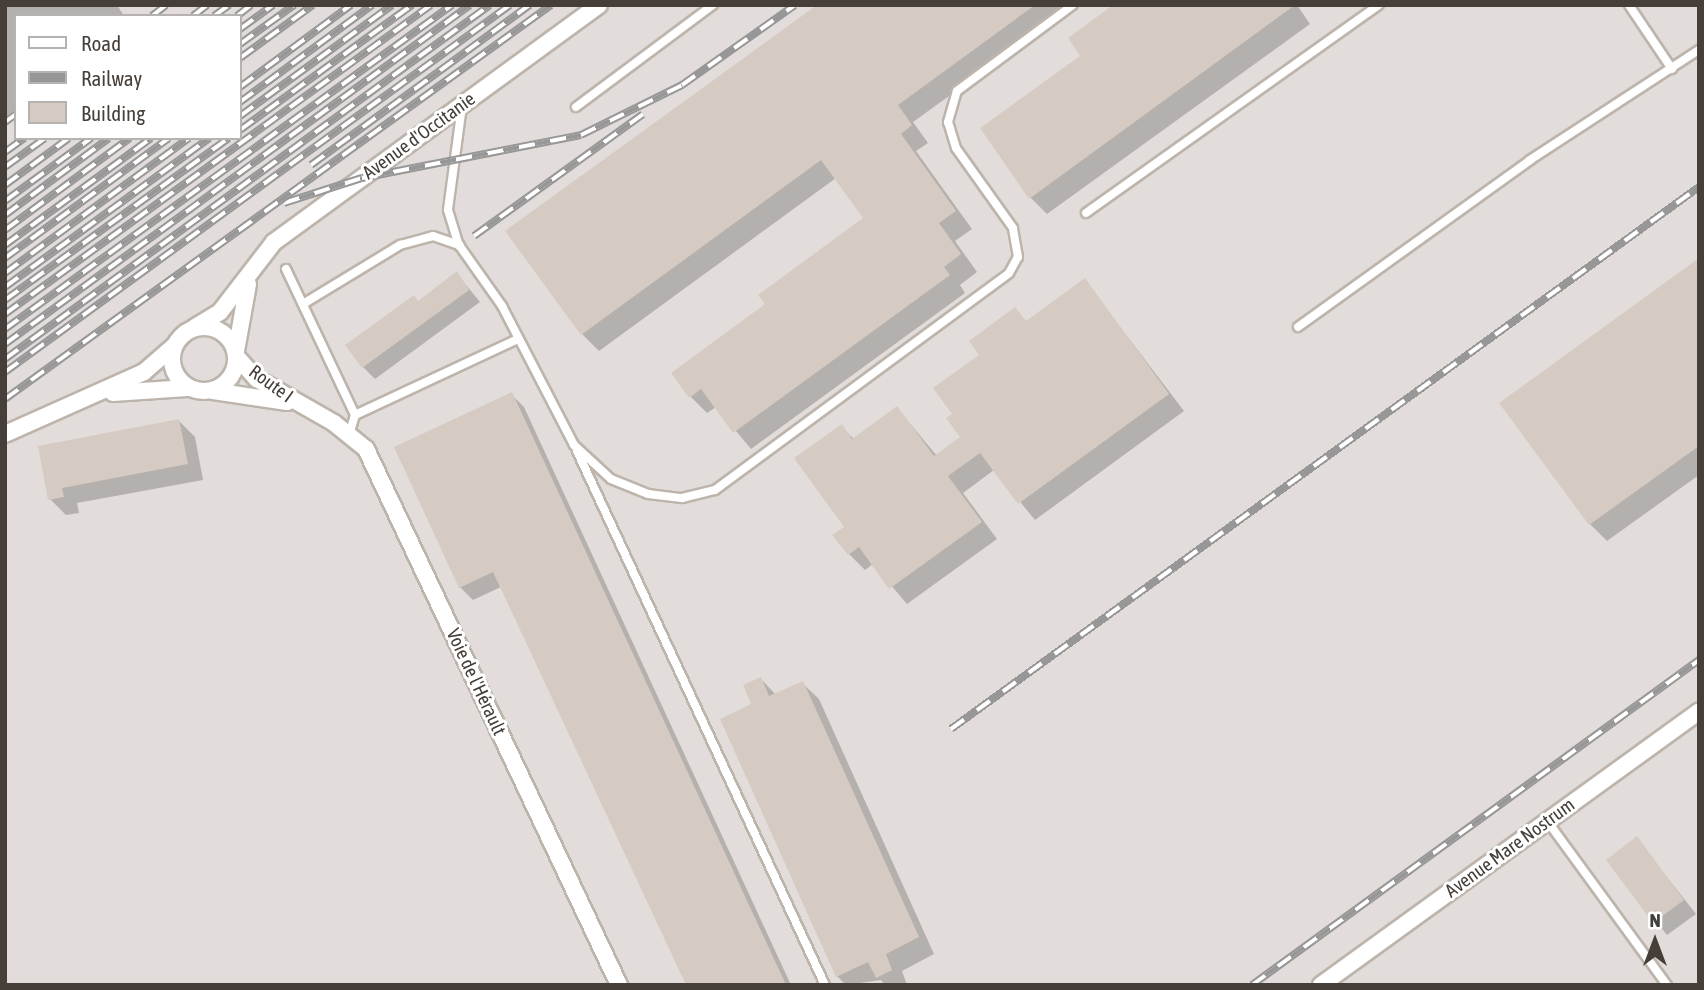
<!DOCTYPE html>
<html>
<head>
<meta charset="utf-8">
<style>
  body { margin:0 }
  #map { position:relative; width:1704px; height:990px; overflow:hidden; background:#f3eee9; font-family:"Asap Condensed",sans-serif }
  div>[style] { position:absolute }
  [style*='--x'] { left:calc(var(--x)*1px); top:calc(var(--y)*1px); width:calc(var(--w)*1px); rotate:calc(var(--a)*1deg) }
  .industrial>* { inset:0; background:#e2ddda }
  .shadow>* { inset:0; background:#0003 }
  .building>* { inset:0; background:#d6cbc3 }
  .roads { filter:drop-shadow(2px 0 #bdb4ac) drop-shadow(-2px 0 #bdb4ac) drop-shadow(0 2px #bdb4ac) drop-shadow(0 -2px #bdb4ac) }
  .service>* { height:8px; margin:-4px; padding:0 4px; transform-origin:4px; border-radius:4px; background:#fff }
  .minor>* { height:16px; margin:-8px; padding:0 8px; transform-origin:8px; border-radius:8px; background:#fff }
  .minor>.ring { margin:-8px; padding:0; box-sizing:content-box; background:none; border:16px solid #fff; border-radius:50% }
  .rail>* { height:8px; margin-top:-4px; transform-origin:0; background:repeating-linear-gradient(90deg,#fff 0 16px,#979797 0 32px); box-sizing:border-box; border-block:2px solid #979797 }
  span { translate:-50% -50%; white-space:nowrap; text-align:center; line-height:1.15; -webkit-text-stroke:6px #fff; paint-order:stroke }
  .street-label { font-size:19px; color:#463e38 }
  .frame { position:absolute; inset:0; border:7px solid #463e38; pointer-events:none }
  .legend { position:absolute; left:14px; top:14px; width:228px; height:126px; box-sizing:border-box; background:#fff; border:2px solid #b5b2af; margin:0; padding:9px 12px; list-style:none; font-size:21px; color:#463e38 }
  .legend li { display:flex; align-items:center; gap:14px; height:35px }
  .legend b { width:35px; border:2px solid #b5b2af }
  .north { position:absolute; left:1620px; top:906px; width:70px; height:70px; -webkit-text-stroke:5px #fff; paint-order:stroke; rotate:0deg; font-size:19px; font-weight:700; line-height:28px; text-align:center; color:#463e38 }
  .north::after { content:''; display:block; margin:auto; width:24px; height:32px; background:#463e38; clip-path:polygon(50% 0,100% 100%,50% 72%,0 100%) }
</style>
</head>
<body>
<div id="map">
  <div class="industrial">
    <i style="clip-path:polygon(evenodd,5px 5px,1699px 5px,1699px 985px,5px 985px,5px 5px,16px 16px,240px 16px,240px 138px,16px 138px,16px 16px)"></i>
  </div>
  <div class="shadow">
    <i style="clip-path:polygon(5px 5px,117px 5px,124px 16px,16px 16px,16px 109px,5px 117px)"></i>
    <i style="clip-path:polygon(820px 5px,1075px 5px,913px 122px,928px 143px,916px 151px,972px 229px,955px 241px,977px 272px,960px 285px,965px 293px,751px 449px,716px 407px,707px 413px,690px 396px,768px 305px,865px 218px,836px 178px,599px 351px,582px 334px)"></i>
    <i style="clip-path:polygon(1153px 5px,1297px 5px,1310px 24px,1047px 214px,1030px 197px)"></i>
    <i style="clip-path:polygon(1699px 261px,1699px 475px,1607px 541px,1590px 524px)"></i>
    <i style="clip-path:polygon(457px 274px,480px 302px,375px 379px,363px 367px,419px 302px)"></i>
    <i style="clip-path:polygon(1085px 281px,1184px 411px,1035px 520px,994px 470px,963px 493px,997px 539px,907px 604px,873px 564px,865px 570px,849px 554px,841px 427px,854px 439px,897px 408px,937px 456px,963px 437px,954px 414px,981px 356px,1015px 310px,1027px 322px)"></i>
    <i style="clip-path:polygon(511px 394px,524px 407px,791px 985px,688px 985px,501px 587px,473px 600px,460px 587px)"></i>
    <i style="clip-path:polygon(179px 421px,195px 437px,203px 480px,77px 503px,79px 513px,66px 515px,50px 499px,40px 448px)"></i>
    <i style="clip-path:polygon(761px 679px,776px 695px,802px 683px,819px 699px,934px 954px,902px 971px,907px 985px,885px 985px,881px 980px,846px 985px,837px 976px,753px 705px)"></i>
    <i style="clip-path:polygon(1637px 839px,1696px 914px,1667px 935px,1608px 860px)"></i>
  </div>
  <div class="building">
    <i style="clip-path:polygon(817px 5px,1035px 5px,898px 105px,912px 125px,901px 134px,956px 211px,939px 223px,961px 254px,944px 267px,950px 275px,733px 433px,701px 389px,689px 398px,671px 373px,765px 304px,758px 295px,863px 218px,821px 160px,581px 335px,505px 231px)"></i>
    <i style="clip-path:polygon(1113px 5px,1295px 5px,1029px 199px,980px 128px,1080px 56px,1068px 38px)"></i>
    <i style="clip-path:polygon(1699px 258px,1699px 446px,1589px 525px,1499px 403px)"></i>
    <i style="clip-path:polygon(457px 271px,469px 290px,362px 368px,345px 345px,414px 295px,418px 301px)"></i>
    <i style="clip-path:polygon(1085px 278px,1169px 394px,1018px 504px,980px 453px,948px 476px,982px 522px,889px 589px,859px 547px,848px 555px,832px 535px,844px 527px,794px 458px,842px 424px,852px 439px,897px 406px,934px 456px,960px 437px,946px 418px,952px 414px,933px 388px,979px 355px,969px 341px,1015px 307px,1026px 321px)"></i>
    <i style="clip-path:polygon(512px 392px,786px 985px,686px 985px,493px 572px,459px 588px,394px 447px)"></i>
    <i style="clip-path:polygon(179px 419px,188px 464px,62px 488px,64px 497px,48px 500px,38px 446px)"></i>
    <i style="clip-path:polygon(761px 677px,769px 696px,803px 681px,919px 937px,886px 954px,892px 970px,876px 978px,868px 962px,836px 977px,720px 719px,751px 704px,743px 685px)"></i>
    <i style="clip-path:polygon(1637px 836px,1684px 900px,1653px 923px,1606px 860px)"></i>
  </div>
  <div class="roads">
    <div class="service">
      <i style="--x:1629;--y:5;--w:77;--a:56.1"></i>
      <i style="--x:462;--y:106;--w:105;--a:97.7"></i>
      <i style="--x:448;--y:210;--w:37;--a:73"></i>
      <i style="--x:459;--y:245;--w:75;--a:54.8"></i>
      <i style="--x:502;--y:306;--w:157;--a:62.6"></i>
      <i style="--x:574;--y:445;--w:50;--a:42.6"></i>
      <i style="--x:611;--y:479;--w:40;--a:22"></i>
      <i style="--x:648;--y:494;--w:34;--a:7"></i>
      <i style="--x:682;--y:498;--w:34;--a:-14"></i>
      <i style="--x:715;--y:490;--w:365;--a:-36.4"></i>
      <i style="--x:1009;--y:273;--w:18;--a:-61"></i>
      <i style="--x:1018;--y:257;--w:29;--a:-100"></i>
      <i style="--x:1013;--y:228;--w:98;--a:-125.5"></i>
      <i style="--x:956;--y:148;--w:27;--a:-107"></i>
      <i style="--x:948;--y:122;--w:32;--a:-74"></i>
      <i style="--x:957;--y:91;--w:144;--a:-36.6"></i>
      <i style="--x:576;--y:107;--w:171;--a:-36.7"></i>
      <i style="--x:1086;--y:213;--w:359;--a:-35.4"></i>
      <i style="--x:286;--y:269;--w:161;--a:64.7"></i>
      <i style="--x:355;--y:415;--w:21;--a:107"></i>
      <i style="--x:303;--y:304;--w:114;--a:-31.3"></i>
      <i style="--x:400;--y:245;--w:34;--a:-15"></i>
      <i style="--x:433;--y:236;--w:28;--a:19"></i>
      <i style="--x:1298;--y:327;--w:286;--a:-35.7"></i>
      <i style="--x:1530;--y:160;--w:202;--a:-33.1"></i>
      <i style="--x:355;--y:415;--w:180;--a:-25"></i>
      <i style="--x:577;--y:451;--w:589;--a:65.09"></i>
      <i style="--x:1548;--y:822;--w:202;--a:53.9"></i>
    </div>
    <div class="minor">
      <i class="ring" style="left:172px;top:327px;width:48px;height:48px"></i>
      <i style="--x:195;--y:327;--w:29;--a:-31"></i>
      <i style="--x:220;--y:312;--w:88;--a:-52.4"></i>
      <i style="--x:274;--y:242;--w:402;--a:-36.1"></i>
      <i style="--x:236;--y:351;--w:68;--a:-79.8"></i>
      <i style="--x:236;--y:356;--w:31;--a:48"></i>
      <i style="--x:257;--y:379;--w:89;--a:29.7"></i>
      <i style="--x:334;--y:423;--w:41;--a:39.1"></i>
      <i style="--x:366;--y:449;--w:593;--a:64.73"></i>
      <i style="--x:213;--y:391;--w:75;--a:8.5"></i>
      <i style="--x:113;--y:393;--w:74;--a:-3.9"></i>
      <i style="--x:5;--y:434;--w:152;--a:-24"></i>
      <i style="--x:144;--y:372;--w:40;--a:-41"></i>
      <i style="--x:1321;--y:985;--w:467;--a:-35.9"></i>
    </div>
  </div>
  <div class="rail">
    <i style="--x:152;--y:16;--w:18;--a:-38"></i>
    <i style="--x:193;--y:16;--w:18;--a:-38"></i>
    <i style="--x:214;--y:16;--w:19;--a:-36"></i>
    <i style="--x:237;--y:16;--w:18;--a:-38"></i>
    <i style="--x:240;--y:29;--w:41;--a:-36"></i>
    <i style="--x:240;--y:44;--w:67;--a:-35.8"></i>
    <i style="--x:240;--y:58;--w:90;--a:-36"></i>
    <i style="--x:240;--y:87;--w:138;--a:-36.5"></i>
    <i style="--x:240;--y:102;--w:164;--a:-36.3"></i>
    <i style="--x:240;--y:116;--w:188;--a:-36.1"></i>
    <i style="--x:5;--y:122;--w:14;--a:-36"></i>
    <i style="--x:240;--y:130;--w:213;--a:-36"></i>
    <i style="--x:5;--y:152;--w:24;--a:-36"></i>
    <i style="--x:311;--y:165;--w:271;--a:-36.2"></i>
    <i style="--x:5;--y:167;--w:49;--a:-35.9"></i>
    <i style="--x:5;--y:185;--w:79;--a:-36.3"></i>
    <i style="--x:5;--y:201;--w:107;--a:-36.2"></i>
    <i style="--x:284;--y:203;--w:82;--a:-17.8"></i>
    <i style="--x:362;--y:178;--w:223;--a:-11.1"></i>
    <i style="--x:581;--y:135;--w:113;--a:-26.3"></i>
    <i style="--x:682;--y:85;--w:138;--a:-35.3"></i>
    <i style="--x:5;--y:215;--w:129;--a:-36.5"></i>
    <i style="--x:5;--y:230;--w:155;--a:-36.4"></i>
    <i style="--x:474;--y:236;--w:208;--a:-35.8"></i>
    <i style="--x:5;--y:245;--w:181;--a:-36.2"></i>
    <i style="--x:5;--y:258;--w:203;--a:-36.2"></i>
    <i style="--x:5;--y:273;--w:228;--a:-36.3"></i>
    <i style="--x:5;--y:287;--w:253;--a:-36.1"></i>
    <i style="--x:5;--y:300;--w:276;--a:-35.9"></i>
    <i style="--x:5;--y:314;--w:526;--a:-35.96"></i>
    <i style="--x:5;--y:329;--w:552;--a:-35.94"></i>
    <i style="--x:5;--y:344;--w:575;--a:-36.09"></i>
    <i style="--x:5;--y:359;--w:600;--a:-36.13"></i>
    <i style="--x:5;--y:372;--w:624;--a:-36.01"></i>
    <i style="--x:5;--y:399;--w:673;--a:-35.81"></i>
    <i style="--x:951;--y:729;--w:924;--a:-35.93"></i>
    <i style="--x:1252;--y:985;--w:553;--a:-36.02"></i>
  </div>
  <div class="street-label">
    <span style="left:419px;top:136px;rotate:-36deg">Avenue d'Occitanie</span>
    <span style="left:271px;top:384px;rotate:36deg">Route I</span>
    <span style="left:476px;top:682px;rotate:65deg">Voie de l'Hérault</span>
    <span style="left:1510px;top:848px;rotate:-36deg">Avenue Mare Nostrum</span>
  </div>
  <div class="frame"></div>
  <ul class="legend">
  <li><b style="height:9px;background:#fff"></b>Road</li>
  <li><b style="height:9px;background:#979797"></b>Railway</li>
  <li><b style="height:19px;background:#d6cbc3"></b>Building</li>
  </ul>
  <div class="north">N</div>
</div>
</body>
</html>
